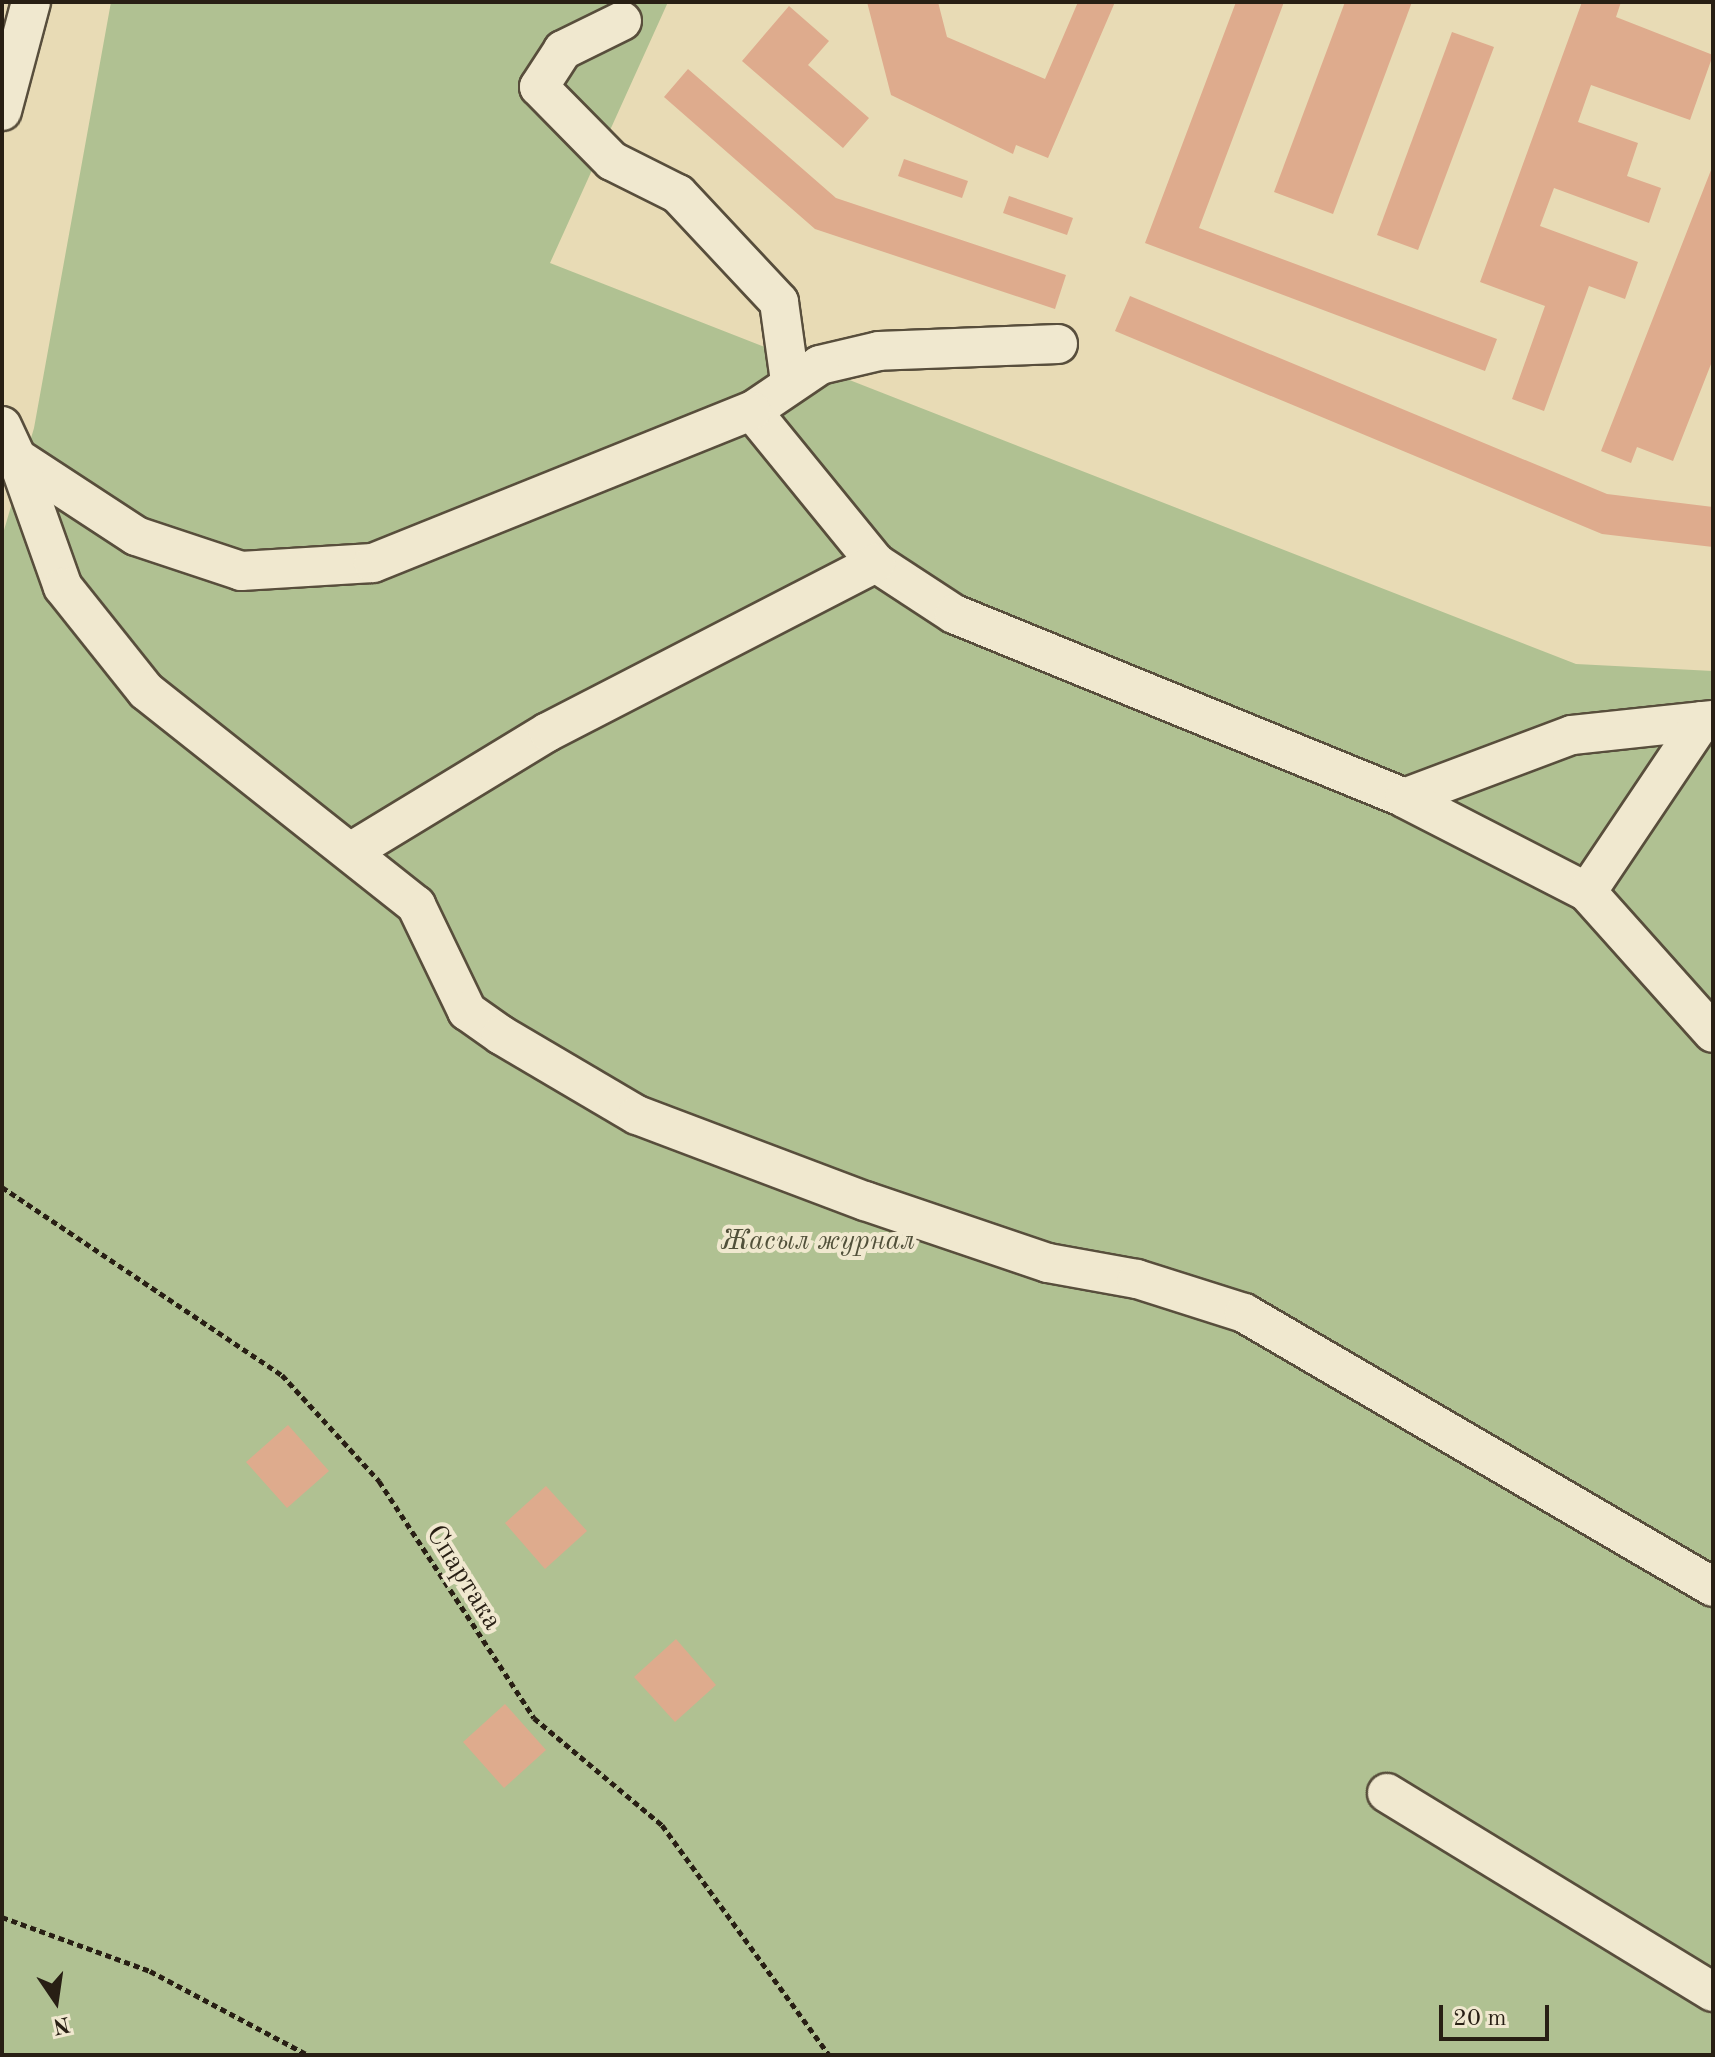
<!DOCTYPE html>
<html>
<head>
<meta charset="utf-8">
<style>
  body { margin:0 }
  #map { position:relative; width:1715px; height:2057px; overflow:hidden; background:#e8dbb5; font-family:"Old Standard TT",serif }
  div>[style] { position:absolute }
  [style*='--x'] { left:calc(var(--x)*1px); top:calc(var(--y)*1px); width:calc(var(--w)*1px); rotate:calc(var(--a)*1deg) }
  .green>* { inset:0; background:#b0c192 }
  .building>* { inset:0; background:#deab8d }
  .path>* { height:5px; margin-top:-2.5px; transform-origin:0; background:repeating-linear-gradient(90deg,#281f14 0 6px,transparent 0 10px) }
  .roads { filter:drop-shadow(2px 0 #584e3c) drop-shadow(-2px 0 #584e3c) drop-shadow(0 2px #584e3c) drop-shadow(0 -2px #584e3c) }
  .minor>* { height:38px; margin:-19px; padding:0 19px; transform-origin:19px; border-radius:19px; background:#f0e8cf }
  span { translate:-50% -50%; white-space:nowrap; text-align:center; line-height:1.15; -webkit-text-stroke:8px #f0e8cf; paint-order:stroke }
  .park-label { font-size:28px; color:#51503a; font-style:italic }
  .street-label { font-size:28px; color:#281f14 }
  .frame { position:absolute; inset:0; border:4px solid #281f14; pointer-events:none }
  .north { position:absolute; left:16px; top:1961px; width:80px; height:80px; -webkit-text-stroke:6px #f0e8cf; paint-order:stroke; rotate:167deg; font-size:22px; font-weight:700; line-height:32px; text-align:center; color:#281f14 }
  .north::after { content:''; display:block; margin:auto; width:28px; height:36px; background:#281f14; clip-path:polygon(50% 0,100% 100%,50% 72%,0 100%) }
  .scale { position:absolute; left:1439px; top:2005px; width:110px; height:36px; box-sizing:border-box; border:4px solid #281f14; border-top:0; padding-left:10px; font-size:24px; line-height:28px; white-space:nowrap; color:#281f14; -webkit-text-stroke:6px #f0e8cf; paint-order:stroke }
</style>
</head>
<body>
<div id="map">
  <div class="green">
    <i style="clip-path:polygon(111px 2px,668px 2px,550px 263px,1576px 664px,1713px 671px,1713px 2055px,2px 2055px,2px 537px,34px 428px)"></i>
  </div>
  <div class="building">
    <i style="clip-path:polygon(867px 2px,938px 2px,947px 37px,1045px 79px,1078px 2px,1115px 2px,1048px 158px,1016px 145px,1013px 154px,891px 95px)"></i>
    <i style="clip-path:polygon(1236px 2px,1284px 2px,1199px 228px,1497px 339px,1485px 371px,1145px 243px)"></i>
    <i style="clip-path:polygon(1345px 2px,1412px 2px,1333px 214px,1274px 192px)"></i>
    <i style="clip-path:polygon(1582px 2px,1621px 2px,1616px 17px,1713px 55px,1690px 120px,1591px 85px,1578px 122px,1638px 143px,1627px 176px,1661px 188px,1649px 223px,1554px 188px,1540px 226px,1638px 262px,1625px 299px,1589px 286px,1544px 411px,1512px 399px,1545px 306px,1480px 282px)"></i>
    <i style="clip-path:polygon(789px 6px,829px 41px,808px 65px,869px 118px,843px 148px,742px 61px)"></i>
    <i style="clip-path:polygon(1452px 32px,1494px 47px,1418px 250px,1377px 235px)"></i>
    <i style="clip-path:polygon(688px 69px,836px 198px,1066px 275px,1055px 309px,815px 229px,664px 97px)"></i>
    <i style="clip-path:polygon(904px 159px,968px 181px,962px 198px,898px 176px)"></i>
    <i style="clip-path:polygon(1713px 165px,1713px 359px,1673px 461px,1637px 447px,1631px 463px,1601px 451px)"></i>
    <i style="clip-path:polygon(1009px 196px,1073px 218px,1067px 235px,1003px 213px)"></i>
    <i style="clip-path:polygon(1130px 296px,1607px 494px,1713px 507px,1713px 547px,1602px 534px,1115px 331px)"></i>
    <i style="clip-path:polygon(288px 1425px,329px 1471px,287px 1508px,246px 1462px)"></i>
    <i style="clip-path:polygon(546px 1486px,587px 1531px,545px 1569px,505px 1523px)"></i>
    <i style="clip-path:polygon(676px 1639px,716px 1685px,675px 1722px,634px 1677px)"></i>
    <i style="clip-path:polygon(505px 1704px,546px 1750px,504px 1788px,463px 1742px)"></i>
  </div>
  <div class="path">
    <i style="--x:2;--y:1187;--w:337;--a:33.9"></i>
    <i style="--x:282;--y:1375;--w:144;--a:47.5"></i>
    <i style="--x:379;--y:1481;--w:283;--a:56.8"></i>
    <i style="--x:534;--y:1718;--w:167;--a:39.9"></i>
    <i style="--x:662;--y:1825;--w:284;--a:54"></i>
    <i style="--x:2;--y:1917;--w:158;--a:20"></i>
    <i style="--x:150;--y:1971;--w:179;--a:28"></i>
  </div>
  <div class="roads">
    <div class="minor">
      <i style="--x:622;--y:21;--w:66;--a:153.8"></i>
      <i style="--x:563;--y:50;--w:44;--a:123"></i>
      <i style="--x:539;--y:87;--w:104;--a:45.4"></i>
      <i style="--x:612;--y:161;--w:74;--a:26.6"></i>
      <i style="--x:678;--y:194;--w:148;--a:46.9"></i>
      <i style="--x:779;--y:302;--w:80;--a:82.1"></i>
      <i style="--x:2;--y:111;--w:113;--a:-75.1"></i>
      <i style="--x:1058;--y:344;--w:179;--a:177.8"></i>
      <i style="--x:879;--y:351;--w:61;--a:166.7"></i>
      <i style="--x:820;--y:365;--w:82;--a:145.9"></i>
      <i style="--x:752;--y:411;--w:196;--a:50.8"></i>
      <i style="--x:876;--y:563;--w:93;--a:33.2"></i>
      <i style="--x:954;--y:614;--w:486;--a:22.2"></i>
      <i style="--x:1404;--y:798;--w:179;--a:-20.6"></i>
      <i style="--x:1572;--y:735;--w:142;--a:-6.1"></i>
      <i style="--x:2;--y:426;--w:35;--a:65"></i>
      <i style="--x:17;--y:458;--w:142;--a:33.2"></i>
      <i style="--x:136;--y:536;--w:111;--a:18.4"></i>
      <i style="--x:241;--y:571;--w:132;--a:-3.5"></i>
      <i style="--x:373;--y:563;--w:408;--a:-21.9"></i>
      <i style="--x:17;--y:458;--w:137;--a:70.4"></i>
      <i style="--x:63;--y:587;--w:133;--a:51.4"></i>
      <i style="--x:146;--y:691;--w:345;--a:38.4"></i>
      <i style="--x:416;--y:905;--w:118;--a:64.3"></i>
      <i style="--x:467;--y:1011;--w:42;--a:35.2"></i>
      <i style="--x:501;--y:1035;--w:158;--a:30.5"></i>
      <i style="--x:637;--y:1115;--w:244;--a:20.7"></i>
      <i style="--x:865;--y:1201;--w:193;--a:18.7"></i>
      <i style="--x:1048;--y:1263;--w:90;--a:10.2"></i>
      <i style="--x:1137;--y:1279;--w:112;--a:17.6"></i>
      <i style="--x:1244;--y:1313;--w:543;--a:30.29"></i>
      <i style="--x:1404;--y:798;--w:206;--a:27.2"></i>
      <i style="--x:1587;--y:892;--w:189;--a:48.2"></i>
      <i style="--x:352;--y:851;--w:229;--a:-31.3"></i>
      <i style="--x:548;--y:732;--w:369;--a:-27.3"></i>
      <i style="--x:1587;--y:892;--w:206;--a:-56.1"></i>
      <i style="--x:1387;--y:1793;--w:382;--a:31.4"></i>
    </div>
  </div>
  <div class="park-label">
    <span style="left:818px;top:1242px">Жасыл журнал</span>
  </div>
  <div class="street-label">
    <span style="left:463px;top:1578px;rotate:58deg">Спартака</span>
  </div>
  <div class="frame"></div>
  <div class="north">N</div>
  <div class="scale">20 m</div>
</div>
</body>
</html>
